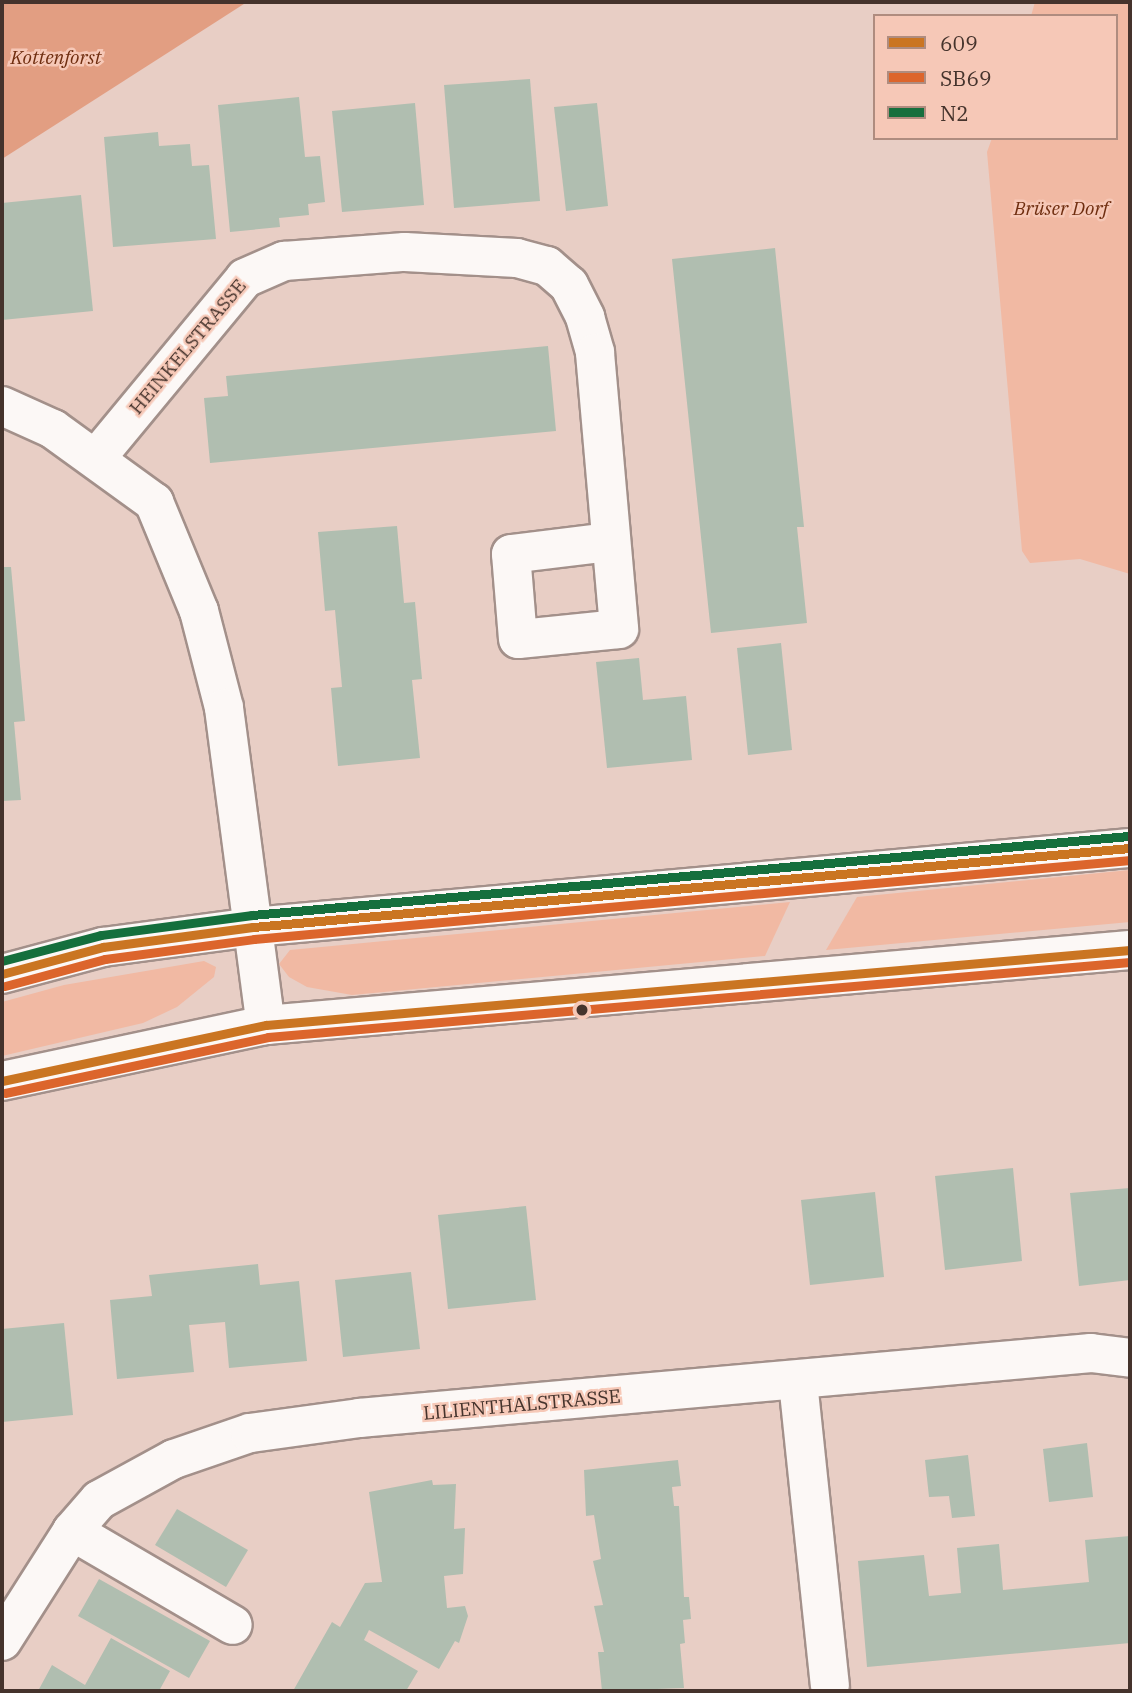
<!DOCTYPE html>
<html>
<head>
<meta charset="utf-8">
<style>
  body { margin:0 }
  #map { position:relative; width:1132px; height:1693px; overflow:hidden; background:#e8cec5; font-family:"IBM Plex Serif",serif }
  div>[style] { position:absolute }
  [style*='--x'] { left:calc(var(--x)*1px); top:calc(var(--y)*1px); width:calc(var(--w)*1px); rotate:calc(var(--a)*1deg) }
  .green>* { inset:0; background:#f1b9a3 }
  .forest>* { inset:0; background:#e29e82 }
  .building>* { inset:0; background:#b0beb0 }
  .roads { filter:drop-shadow(2px 0 #a3908a) drop-shadow(-2px 0 #a3908a) drop-shadow(0 2px #a3908a) drop-shadow(0 -2px #a3908a) }
  .minor>* { height:38px; margin:-19px; padding:0 19px; transform-origin:19px; border-radius:19px; background:#fcf8f6 }
  .bus-1>* { height:9px; margin:-4.5px; padding:0 4.5px; transform-origin:4.5px; border-radius:4.5px; background:#ca7522 }
  .bus-2>* { height:9px; margin:-4.5px; padding:0 4.5px; transform-origin:4.5px; border-radius:4.5px; background:#dc652c }
  .bus-3>* { height:9px; margin:-4.5px; padding:0 4.5px; transform-origin:4.5px; border-radius:4.5px; background:#156f3d }
  .dots>* { width:19px; height:19px; translate:-50% -50%; box-sizing:border-box; border:4px solid #f6c8b7; border-radius:50% }
  span { translate:-50% -50%; white-space:nowrap; text-align:center; line-height:1.15; -webkit-text-stroke:5px #f6c8b7; paint-order:stroke }
  .park-label { font-size:19px; color:#6f2d0f; font-style:italic }
  .street-label { font-size:19px; color:#45332c }
  .frame { position:absolute; inset:0; border:4px solid #45332c; pointer-events:none }
  .legend { position:absolute; left:873px; top:14px; width:245px; height:126px; box-sizing:border-box; background:#f6c8b7; border:2px solid #af8c7f; margin:0; padding:9px 12px; list-style:none; font-size:21px; color:#45332c }
  .legend li { display:flex; align-items:center; gap:14px; height:35px }
  .legend b { width:35px; border:2px solid #af8c7f }
</style>
</head>
<body>
<div id="map">
  <div class="green">
    <i style="clip-path:polygon(1035px 2px,1130px 2px,1130px 574px,1080px 559px,1030px 563px,1022px 551px,987px 152px,992px 138px,1116px 138px,1116px 16px,1031px 16px)"></i>
    <i style="clip-path:polygon(1130px 870px,1130px 922px,826px 950px,857px 897px)"></i>
    <i style="clip-path:polygon(790px 902px,765px 956px,352px 995px,307px 987px,289px 977px,279px 964px,290px 950px)"></i>
    <i style="clip-path:polygon(204px 961px,216px 967px,214px 977px,177px 1007px,143px 1023px,2px 1056px,2px 1002px,64px 985px)"></i>
  </div>
  <div class="forest">
    <i style="clip-path:polygon(2px 2px,247px 2px,2px 159px)"></i>
  </div>
  <div class="building">
    <i style="clip-path:polygon(530px 79px,540px 201px,454px 208px,444px 85px)"></i>
    <i style="clip-path:polygon(299px 97px,305px 157px,320px 156px,325px 202px,308px 204px,309px 215px,279px 218px,280px 227px,230px 232px,218px 105px)"></i>
    <i style="clip-path:polygon(415px 103px,424px 205px,342px 212px,332px 111px)"></i>
    <i style="clip-path:polygon(597px 103px,608px 206px,566px 211px,554px 107px)"></i>
    <i style="clip-path:polygon(158px 132px,159px 146px,190px 144px,192px 166px,209px 165px,216px 239px,113px 247px,104px 137px)"></i>
    <i style="clip-path:polygon(81px 195px,93px 311px,2px 320px,2px 203px)"></i>
    <i style="clip-path:polygon(775px 248px,804px 527px,797px 527px,807px 623px,711px 633px,672px 259px)"></i>
    <i style="clip-path:polygon(548px 346px,556px 431px,210px 463px,204px 398px,228px 396px,226px 376px)"></i>
    <i style="clip-path:polygon(397px 526px,404px 603px,415px 602px,422px 679px,412px 680px,420px 758px,338px 766px,331px 688px,342px 687px,335px 610px,325px 611px,318px 532px)"></i>
    <i style="clip-path:polygon(2px 567px,11px 567px,25px 721px,14px 722px,21px 800px,2px 801px)"></i>
    <i style="clip-path:polygon(781px 643px,792px 750px,748px 755px,737px 648px)"></i>
    <i style="clip-path:polygon(639px 658px,643px 700px,686px 696px,692px 760px,607px 768px,596px 662px)"></i>
    <i style="clip-path:polygon(1013px 1168px,1022px 1261px,945px 1270px,935px 1176px)"></i>
    <i style="clip-path:polygon(1130px 1188px,1130px 1280px,1079px 1286px,1070px 1193px)"></i>
    <i style="clip-path:polygon(875px 1192px,884px 1277px,810px 1285px,801px 1200px)"></i>
    <i style="clip-path:polygon(526px 1206px,536px 1300px,448px 1309px,438px 1215px)"></i>
    <i style="clip-path:polygon(258px 1264px,260px 1285px,299px 1281px,307px 1361px,229px 1368px,225px 1322px,189px 1325px,194px 1372px,117px 1379px,110px 1300px,152px 1296px,149px 1275px)"></i>
    <i style="clip-path:polygon(411px 1272px,420px 1349px,343px 1357px,335px 1280px)"></i>
    <i style="clip-path:polygon(64px 1323px,73px 1415px,2px 1422px,2px 1329px)"></i>
    <i style="clip-path:polygon(1087px 1443px,1093px 1497px,1049px 1502px,1043px 1449px)"></i>
    <i style="clip-path:polygon(968px 1455px,975px 1516px,952px 1518px,949px 1496px,929px 1497px,925px 1460px)"></i>
    <i style="clip-path:polygon(678px 1460px,681px 1486px,672px 1487px,674px 1506px,679px 1506px,684px 1597px,689px 1597px,691px 1619px,683px 1620px,685px 1643px,680px 1644px,684px 1688px,602px 1691px,598px 1652px,604px 1652px,594px 1606px,603px 1605px,593px 1561px,601px 1559px,594px 1515px,586px 1516px,584px 1470px)"></i>
    <i style="clip-path:polygon(432px 1480px,433px 1485px,456px 1484px,454px 1529px,465px 1528px,463px 1574px,444px 1576px,447px 1608px,465px 1606px,468px 1616px,459px 1643px,455px 1641px,439px 1669px,369px 1630px,364px 1640px,418px 1671px,406px 1691px,293px 1691px,332px 1622px,340px 1627px,365px 1583px,382px 1582px,369px 1492px)"></i>
    <i style="clip-path:polygon(177px 1509px,248px 1550px,226px 1587px,155px 1545px)"></i>
    <i style="clip-path:polygon(1130px 1536px,1130px 1643px,867px 1667px,858px 1561px,924px 1555px,929px 1596px,961px 1593px,957px 1548px,999px 1544px,1003px 1590px,1057px 1585px,1089px 1582px,1085px 1540px)"></i>
    <i style="clip-path:polygon(99px 1579px,210px 1641px,189px 1678px,78px 1616px)"></i>
    <i style="clip-path:polygon(111px 1638px,170px 1671px,159px 1691px,38px 1691px,52px 1665px,85px 1685px)"></i>
  </div>
  <div class="roads">
    <div class="minor">
      <i style="--x:2;--y:406;--w:56;--a:24.3"></i>
      <i style="--x:53;--y:429;--w:125;--a:35.9"></i>
      <i style="--x:154;--y:502;--w:118;--a:67.6"></i>
      <i style="--x:199;--y:611;--w:100;--a:75.5"></i>
      <i style="--x:224;--y:708;--w:320;--a:82.5"></i>
      <i style="--x:97;--y:457;--w:232;--a:-50.4"></i>
      <i style="--x:245;--y:278;--w:43;--a:-23.6"></i>
      <i style="--x:284;--y:261;--w:121;--a:-4.3"></i>
      <i style="--x:405;--y:252;--w:112;--a:3.1"></i>
      <i style="--x:517;--y:258;--w:31;--a:15"></i>
      <i style="--x:547;--y:266;--w:29;--a:41"></i>
      <i style="--x:569;--y:285;--w:36;--a:63"></i>
      <i style="--x:585;--y:317;--w:37;--a:74"></i>
      <i style="--x:595;--y:353;--w:277;--a:85"></i>
      <i style="--x:619;--y:629;--w:101;--a:174.3"></i>
      <i style="--x:518;--y:639;--w:85;--a:-94.7"></i>
      <i style="--x:511;--y:554;--w:100;--a:-6.9"></i>
      <i style="--x:2;--y:974;--w:105;--a:-15"></i>
      <i style="--x:103;--y:947;--w:151;--a:-7.6"></i>
      <i style="--x:253;--y:927;--w:881;--a:-5.15"></i>
      <i style="--x:2;--y:1081;--w:270;--a:-12"></i>
      <i style="--x:266;--y:1025;--w:867;--a:-4.96"></i>
      <i style="--x:798;--y:1382;--w:305;--a:84"></i>
      <i style="--x:72;--y:1531;--w:186;--a:30.3"></i>
      <i style="--x:2;--y:1641;--w:130;--a:-57.5"></i>
      <i style="--x:72;--y:1531;--w:41;--a:-48.9"></i>
      <i style="--x:99;--y:1500;--w:85;--a:-28.7"></i>
      <i style="--x:174;--y:1459;--w:80;--a:-18.9"></i>
      <i style="--x:250;--y:1433;--w:110;--a:-7.8"></i>
      <i style="--x:359;--y:1418;--w:735;--a:-5.07"></i>
      <i style="--x:1091;--y:1353;--w:39;--a:7"></i>
    </div>
  </div>
  <div class="bus-1">
    <i style="--x:2;--y:974;--w:105;--a:-15"></i>
    <i style="--x:103;--y:947;--w:151;--a:-7.6"></i>
    <i style="--x:253;--y:927;--w:881;--a:-5.15"></i>
    <i style="--x:2;--y:1081;--w:270;--a:-12"></i>
    <i style="--x:266;--y:1025;--w:867;--a:-4.96"></i>
  </div>
  <div class="bus-2">
    <i style="--x:5;--y:986;--w:104;--a:-15.1"></i>
    <i style="--x:105;--y:959;--w:150;--a:-7.6"></i>
    <i style="--x:254;--y:939;--w:880;--a:-5.15"></i>
    <i style="--x:5;--y:1093;--w:269;--a:-12"></i>
    <i style="--x:268;--y:1037;--w:865;--a:-4.97"></i>
  </div>
  <div class="bus-3">
    <i style="--x:2;--y:961;--w:102;--a:-14.7"></i>
    <i style="--x:101;--y:935;--w:152;--a:-7.5"></i>
    <i style="--x:252;--y:915;--w:881;--a:-5.15"></i>
  </div>
  <div class="dots">
    <i style="left:582px;top:1010px;background:#45332c"></i>
  </div>
  <div class="park-label">
    <span style="left:56px;top:58px">Kottenforst</span>
    <span style="left:1061px;top:209px">Brüser Dorf</span>
  </div>
  <div class="street-label">
    <span style="left:188px;top:347px;rotate:-50deg">HEINKELSTRASSE</span>
    <span style="left:522px;top:1405px;rotate:-5deg">LILIENTHALSTRASSE</span>
  </div>
  <div class="frame"></div>
  <ul class="legend">
  <li><b style="height:9px;background:#ca7522"></b>609</li>
  <li><b style="height:9px;background:#dc652c"></b>SB69</li>
  <li><b style="height:9px;background:#156f3d"></b>N2</li>
  </ul>
</div>
</body>
</html>
